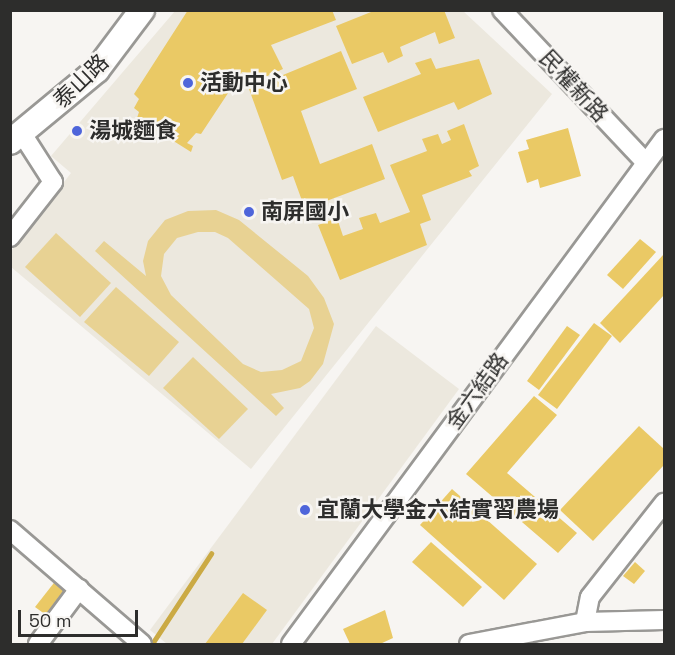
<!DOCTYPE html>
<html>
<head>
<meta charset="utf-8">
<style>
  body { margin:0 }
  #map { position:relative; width:675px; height:655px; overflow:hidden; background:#f7f5f2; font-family:"Space Grotesk","Noto Sans TC",sans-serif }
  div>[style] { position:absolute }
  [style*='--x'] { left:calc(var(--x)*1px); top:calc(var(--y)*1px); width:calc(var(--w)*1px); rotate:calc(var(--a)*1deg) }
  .built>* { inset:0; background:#ece8de }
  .green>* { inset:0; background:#e8d293 }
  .stream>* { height:4.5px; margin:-2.25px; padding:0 2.25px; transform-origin:2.25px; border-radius:2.25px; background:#cbaa44 }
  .building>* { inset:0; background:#eac965 }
  .roads { filter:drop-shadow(2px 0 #999895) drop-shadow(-2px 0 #999895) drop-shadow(0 2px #999895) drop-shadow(0 -2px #999895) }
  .minor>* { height:18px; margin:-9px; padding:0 9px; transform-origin:9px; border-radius:9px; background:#fff }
  .major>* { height:24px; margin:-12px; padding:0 12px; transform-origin:12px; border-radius:12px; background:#fff }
  .dots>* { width:16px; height:16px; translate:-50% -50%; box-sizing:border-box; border:3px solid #f7f5f2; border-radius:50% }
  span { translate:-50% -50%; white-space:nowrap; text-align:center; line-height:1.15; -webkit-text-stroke:5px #f7f5f2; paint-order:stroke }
  .street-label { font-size:22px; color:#2d2d2c }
  .poi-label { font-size:22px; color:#2d2d2c; font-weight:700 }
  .left { translate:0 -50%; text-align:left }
  .frame { position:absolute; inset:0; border:12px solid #2d2d2c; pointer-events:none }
  .scale { position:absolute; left:18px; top:610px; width:120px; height:27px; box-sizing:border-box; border:3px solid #2d2d2c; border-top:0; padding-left:8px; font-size:18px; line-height:21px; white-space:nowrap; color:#2d2d2c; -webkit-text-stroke:4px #f7f5f2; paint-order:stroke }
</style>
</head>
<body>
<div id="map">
  <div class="built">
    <i style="clip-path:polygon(175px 11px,463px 11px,552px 94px,251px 469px,11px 267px,10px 252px,71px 173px,51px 156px)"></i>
    <i style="clip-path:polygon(376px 326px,459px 389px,272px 644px,167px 644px,150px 630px)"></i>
  </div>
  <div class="green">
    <i style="clip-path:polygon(evenodd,216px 210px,239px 220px,308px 276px,324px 298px,334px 324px,323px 364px,310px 381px,300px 388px,271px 394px,284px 408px,276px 416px,95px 251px,104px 241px,146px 276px,143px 261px,148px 241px,165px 220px,188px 211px,216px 210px,198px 232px,215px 232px,228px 238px,309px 309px,314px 328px,301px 361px,282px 370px,261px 372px,243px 364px,171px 295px,161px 276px,164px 254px,177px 238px,198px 232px)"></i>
    <i style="clip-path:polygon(56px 233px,111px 283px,80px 317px,25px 267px)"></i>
    <i style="clip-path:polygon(116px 287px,179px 342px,149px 376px,84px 322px)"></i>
    <i style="clip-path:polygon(193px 357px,248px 409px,219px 439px,163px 388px)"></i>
  </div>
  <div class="stream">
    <i style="--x:152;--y:644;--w:108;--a:-56.8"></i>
  </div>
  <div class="building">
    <i style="clip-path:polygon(188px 10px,332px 10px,336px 20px,271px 45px,283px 69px,265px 77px,242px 72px,201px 134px,196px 133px,187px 143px,193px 146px,191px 152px,137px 118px,139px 112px,134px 108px,139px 99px,134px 94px)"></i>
    <i style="clip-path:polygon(376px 10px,444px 10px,455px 38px,439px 44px,435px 32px,400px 47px,403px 56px,388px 63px,383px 52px,352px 64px,336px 26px)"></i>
    <i style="clip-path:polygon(341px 51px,357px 89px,301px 111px,320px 164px,372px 144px,385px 179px,305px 209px,293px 176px,282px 180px,249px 89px)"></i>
    <i style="clip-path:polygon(431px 58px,436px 69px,479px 59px,492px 94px,458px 110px,454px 102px,378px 132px,363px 97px,421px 74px,415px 63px)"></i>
    <i style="clip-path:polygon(464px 124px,479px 166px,469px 171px,472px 176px,422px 195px,431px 220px,420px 224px,427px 245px,340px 280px,318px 225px,337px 218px,343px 236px,363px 229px,359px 218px,376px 213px,380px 223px,410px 212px,390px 165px,427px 151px,422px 139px,438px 134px,442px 144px,451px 140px,447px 131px)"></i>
    <i style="clip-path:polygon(568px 128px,581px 176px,540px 188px,538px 179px,527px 183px,518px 152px,529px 149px,526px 140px)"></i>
    <i style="clip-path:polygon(640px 239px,656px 252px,623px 289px,607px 275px)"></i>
    <i style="clip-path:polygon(664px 254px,664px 295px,620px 343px,600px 323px)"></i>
    <i style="clip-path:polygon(594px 323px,612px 336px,557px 409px,538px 395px)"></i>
    <i style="clip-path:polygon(567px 326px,580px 335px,539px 390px,527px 381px)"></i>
    <i style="clip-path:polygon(534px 396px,557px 415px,507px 473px,577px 533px,558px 553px,466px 474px)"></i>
    <i style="clip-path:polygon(639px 426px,664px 449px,664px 465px,593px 541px,560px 510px)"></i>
    <i style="clip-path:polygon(452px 489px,537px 564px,504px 600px,420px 525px)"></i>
    <i style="clip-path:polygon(431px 542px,482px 587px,463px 607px,412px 562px)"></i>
    <i style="clip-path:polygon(635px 562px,645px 571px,634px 584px,623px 576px)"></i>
    <i style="clip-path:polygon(57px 579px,73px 590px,53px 620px,35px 607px)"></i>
    <i style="clip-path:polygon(243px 593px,267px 610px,242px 644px,205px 644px)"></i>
    <i style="clip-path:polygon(385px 610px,393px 638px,380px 644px,350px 644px,343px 629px)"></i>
  </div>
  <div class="roads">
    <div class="minor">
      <i style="--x:502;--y:10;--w:209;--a:46.7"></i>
      <i style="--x:10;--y:237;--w:70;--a:-52"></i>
      <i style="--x:53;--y:182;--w:56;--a:-122.6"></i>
      <i style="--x:10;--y:530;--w:174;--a:40.8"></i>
      <i style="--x:585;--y:622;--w:25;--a:-79"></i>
      <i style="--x:590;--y:597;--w:120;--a:-51.8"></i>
      <i style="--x:38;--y:644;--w:69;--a:-53.3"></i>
      <i style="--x:291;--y:644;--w:628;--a:-53.55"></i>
      <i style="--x:469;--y:644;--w:118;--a:-10.7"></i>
      <i style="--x:585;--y:622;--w:79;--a:-1.5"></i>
    </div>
    <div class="major">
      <i style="--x:10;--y:142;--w:113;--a:-39.6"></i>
      <i style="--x:97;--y:70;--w:75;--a:-53.1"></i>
    </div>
  </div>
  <div class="dots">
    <i style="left:188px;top:83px;background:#4e65da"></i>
    <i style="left:77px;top:131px;background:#4e65da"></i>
    <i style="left:249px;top:212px;background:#4e65da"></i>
    <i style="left:305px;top:510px;background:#4e65da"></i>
  </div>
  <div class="street-label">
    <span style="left:81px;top:81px;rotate:-44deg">泰山路</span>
    <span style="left:574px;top:86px;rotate:47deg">民權新路</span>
    <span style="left:477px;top:391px;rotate:-54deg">金六結路</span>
  </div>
  <div class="poi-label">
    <span class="left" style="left:200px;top:83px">活動中心</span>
    <span class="left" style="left:89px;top:131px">湯城麵食</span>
    <span class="left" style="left:261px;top:212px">南屏國小</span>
    <span class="left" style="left:317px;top:510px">宜蘭大學金六結實習農場</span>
  </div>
  <div class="frame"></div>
  <div class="scale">50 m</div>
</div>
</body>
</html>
